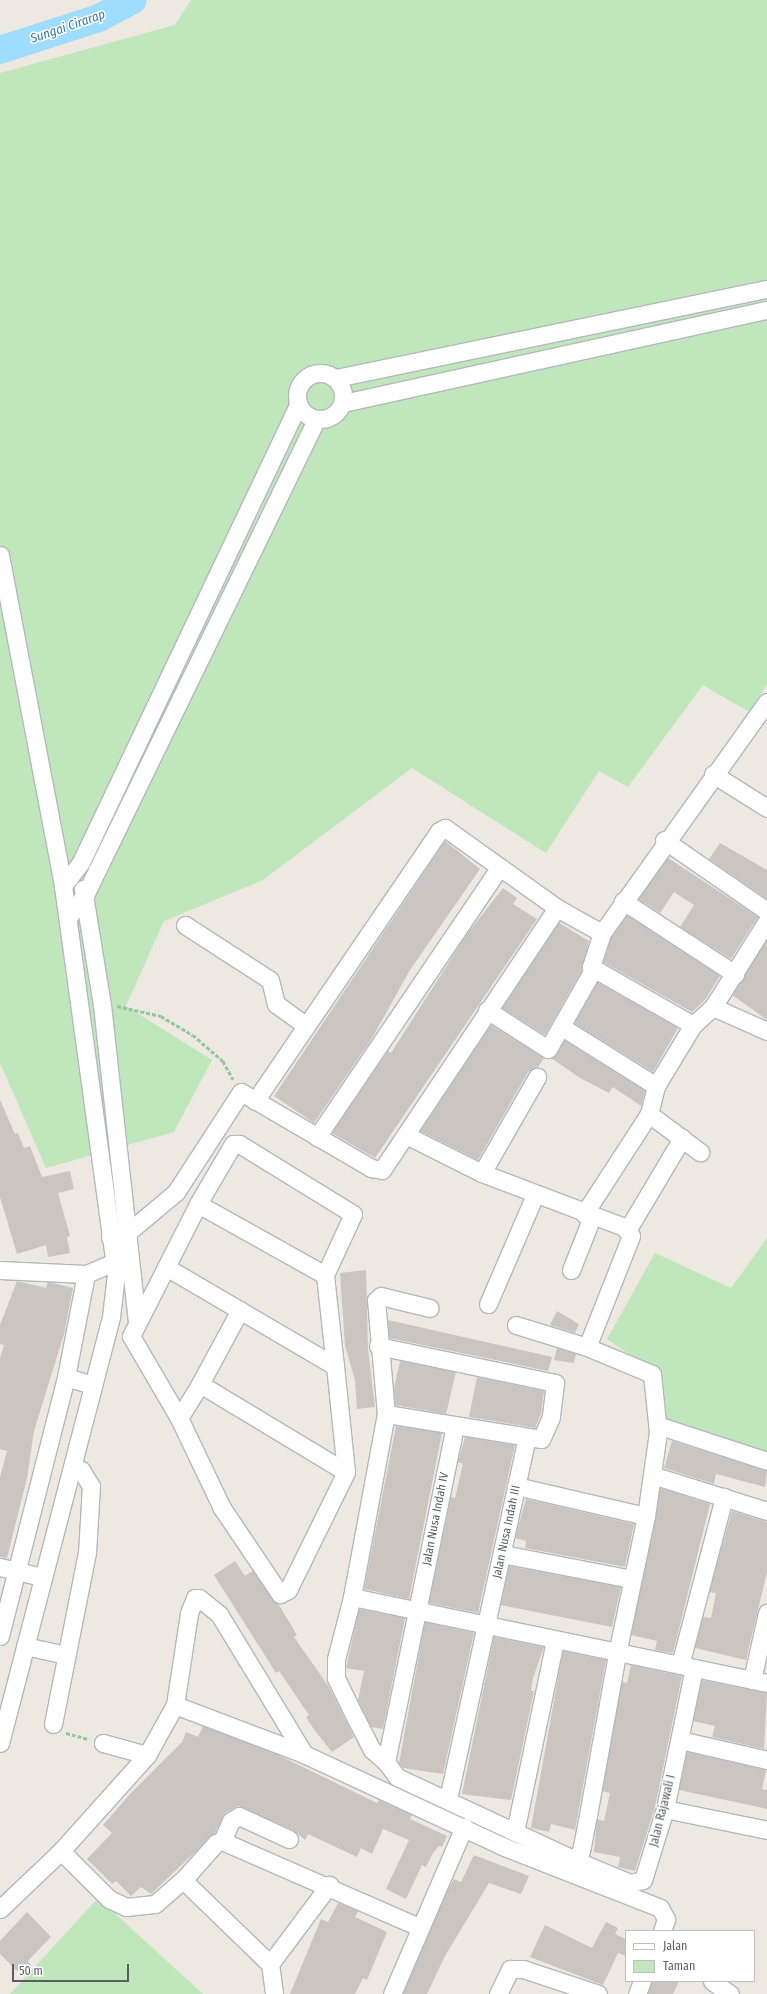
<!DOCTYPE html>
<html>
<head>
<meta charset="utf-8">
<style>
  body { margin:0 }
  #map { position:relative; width:767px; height:1994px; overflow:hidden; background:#ede9e1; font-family:"Fira Sans Condensed",sans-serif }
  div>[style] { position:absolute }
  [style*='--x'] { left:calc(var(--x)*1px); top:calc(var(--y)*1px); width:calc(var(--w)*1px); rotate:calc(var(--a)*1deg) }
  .green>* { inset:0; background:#c0e6bc }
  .river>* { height:28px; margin:-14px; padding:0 14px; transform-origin:14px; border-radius:14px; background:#9fddff }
  .building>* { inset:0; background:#cac5c0 }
  .path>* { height:2.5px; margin-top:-1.25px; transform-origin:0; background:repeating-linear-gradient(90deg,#95c79f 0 4px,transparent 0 6px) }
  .roads { filter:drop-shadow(1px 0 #b4b8bc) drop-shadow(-1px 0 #b4b8bc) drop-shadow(0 1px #b4b8bc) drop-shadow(0 -1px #b4b8bc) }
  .minor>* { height:17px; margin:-8.5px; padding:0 8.5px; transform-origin:8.5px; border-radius:8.5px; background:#fff }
  .minor>.ring { margin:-8.5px; padding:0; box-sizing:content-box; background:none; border:17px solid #fff; border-radius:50% }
  span { translate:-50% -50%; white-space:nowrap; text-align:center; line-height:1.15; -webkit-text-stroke:3px #fff; paint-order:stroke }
  .street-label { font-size:12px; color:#595e62 }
  .water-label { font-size:13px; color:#377aaa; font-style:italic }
  .legend { position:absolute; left:625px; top:1930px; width:130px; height:52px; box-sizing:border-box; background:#fff; border:1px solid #bdbfc0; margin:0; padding:5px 7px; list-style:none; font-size:12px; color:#595e62 }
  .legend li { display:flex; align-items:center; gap:8px; height:20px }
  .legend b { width:20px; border:1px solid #bdbfc0 }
  .scale { position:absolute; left:12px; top:1964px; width:117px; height:18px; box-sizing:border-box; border:2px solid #595e62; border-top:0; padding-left:5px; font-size:12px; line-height:14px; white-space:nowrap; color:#595e62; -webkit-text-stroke:3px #fff; paint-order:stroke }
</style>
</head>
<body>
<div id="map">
  <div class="green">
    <i style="clip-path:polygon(191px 0,767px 0,767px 684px,749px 712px,703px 685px,628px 787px,599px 771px,546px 853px,412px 768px,263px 880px,164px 921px,126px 1006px,212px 1060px,174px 1132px,46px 1168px,0 1063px,0 73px,175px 25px)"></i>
    <i style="clip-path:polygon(767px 1238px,767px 1456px,654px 1419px,659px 1375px,607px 1339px,655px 1253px,731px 1288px)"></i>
    <i style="clip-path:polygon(98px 1898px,203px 1994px,10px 1994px)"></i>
  </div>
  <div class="river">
    <i style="--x:0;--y:50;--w:104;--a:-17.9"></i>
    <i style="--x:99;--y:18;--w:38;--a:-28"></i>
  </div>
  <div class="building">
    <i style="clip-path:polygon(445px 841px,480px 869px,410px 970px,371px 1040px,314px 1123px,274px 1096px)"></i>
    <i style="clip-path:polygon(720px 843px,767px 870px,767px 899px,709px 859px)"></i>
    <i style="clip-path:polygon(668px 858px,758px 917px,731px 959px,680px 927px,694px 905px,674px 892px,660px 913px,638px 899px)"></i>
    <i style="clip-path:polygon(503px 888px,517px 898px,513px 904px,537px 919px,375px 1158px,332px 1133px,388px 1051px,391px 1053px,467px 934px)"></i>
    <i style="clip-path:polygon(627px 915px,720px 976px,705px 1000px,692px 1012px,603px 962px,611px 938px)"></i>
    <i style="clip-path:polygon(559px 923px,589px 941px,582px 970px,545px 1035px,502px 1008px)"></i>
    <i style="clip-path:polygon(767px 940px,767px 1020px,732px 995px)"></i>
    <i style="clip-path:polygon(597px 982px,678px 1028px,653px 1072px,574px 1023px)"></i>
    <i style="clip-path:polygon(491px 1025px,544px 1058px,538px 1067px,528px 1072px,478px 1160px,420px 1131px)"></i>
    <i style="clip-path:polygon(564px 1040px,645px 1091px,641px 1106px,613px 1087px,609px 1093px,580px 1078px,551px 1058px)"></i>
    <i style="clip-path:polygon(0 1100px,15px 1134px,18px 1133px,24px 1148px,30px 1146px,42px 1177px,70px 1171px,74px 1189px,58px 1193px,70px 1236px,67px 1237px,70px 1253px,48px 1257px,46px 1245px,17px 1254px,0 1197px)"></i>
    <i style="clip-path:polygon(366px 1270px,368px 1349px,375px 1407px,357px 1409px,355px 1380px,345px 1346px,340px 1273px)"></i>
    <i style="clip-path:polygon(17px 1281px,46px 1288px,48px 1282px,73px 1288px,64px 1334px,34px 1431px,27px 1478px,7px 1558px,0 1557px,0 1477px,7px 1451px,0 1449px,0 1358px,4px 1345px,0 1344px,0 1325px)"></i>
    <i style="clip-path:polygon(557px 1311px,579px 1324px,575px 1333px,550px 1325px)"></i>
    <i style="clip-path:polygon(388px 1320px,552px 1357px,548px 1371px,389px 1338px)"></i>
    <i style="clip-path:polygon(557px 1348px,576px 1354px,574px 1363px,554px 1360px)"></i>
    <i style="clip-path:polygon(400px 1361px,456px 1372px,446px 1414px,395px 1405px,394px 1389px)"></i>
    <i style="clip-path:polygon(477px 1377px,544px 1391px,541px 1414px,535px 1428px,469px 1417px)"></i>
    <i style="clip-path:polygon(396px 1426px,442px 1433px,409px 1599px,364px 1589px)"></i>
    <i style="clip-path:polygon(465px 1437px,515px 1445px,478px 1613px,429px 1603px,451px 1497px,455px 1498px,463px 1464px,458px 1462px)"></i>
    <i style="clip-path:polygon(672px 1441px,767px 1471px,765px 1487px,716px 1474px,714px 1484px,664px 1468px)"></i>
    <i style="clip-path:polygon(660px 1488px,710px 1504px,673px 1653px,655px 1650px,657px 1641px,631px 1635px)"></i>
    <i style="clip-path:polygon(526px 1499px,634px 1524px,625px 1567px,525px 1548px,526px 1541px,515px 1538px)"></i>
    <i style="clip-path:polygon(732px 1511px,767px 1522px,767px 1572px,746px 1660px,695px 1648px,703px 1617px,711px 1618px,716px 1593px,709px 1592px)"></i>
    <i style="clip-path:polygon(235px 1561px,245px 1576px,253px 1571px,279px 1605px,297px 1635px,294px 1637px,329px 1687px,354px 1737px,332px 1752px,315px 1731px,306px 1717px,309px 1715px,279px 1671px,276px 1673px,214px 1575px)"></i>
    <i style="clip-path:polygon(509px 1566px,621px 1587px,612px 1627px,501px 1605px)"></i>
    <i style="clip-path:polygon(359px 1609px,405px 1618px,383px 1729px,371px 1727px,358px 1700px,364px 1671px,346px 1668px)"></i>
    <i style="clip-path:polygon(425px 1622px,474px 1633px,443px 1774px,403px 1768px,399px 1763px)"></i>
    <i style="clip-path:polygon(494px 1637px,544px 1647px,533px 1678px,531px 1691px,534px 1691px,511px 1800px,462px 1794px)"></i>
    <i style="clip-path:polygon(563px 1651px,606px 1660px,575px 1830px,551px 1824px,549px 1832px,531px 1828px)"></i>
    <i style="clip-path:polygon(631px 1665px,682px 1676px,655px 1807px,635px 1871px,618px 1867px,620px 1857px,594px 1852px,597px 1819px,604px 1821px,610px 1793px,602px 1791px,622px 1682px,627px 1683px)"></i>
    <i style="clip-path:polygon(702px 1680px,767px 1693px,764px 1749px,712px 1737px,715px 1726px,693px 1721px)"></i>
    <i style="clip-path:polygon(203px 1726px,278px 1755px,377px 1803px,379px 1800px,412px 1815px,410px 1819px,447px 1836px,442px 1847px,439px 1846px,433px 1853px,426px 1867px,422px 1865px,406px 1899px,386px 1889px,409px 1840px,383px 1829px,372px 1854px,361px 1848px,357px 1857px,308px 1834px,305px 1840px,293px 1830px,238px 1806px,225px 1813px,215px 1833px,151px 1894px,141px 1887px,131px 1896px,116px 1881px,112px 1884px,87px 1859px,112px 1833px,103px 1825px,131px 1793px,182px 1742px,186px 1732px,198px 1737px)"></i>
    <i style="clip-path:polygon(687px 1752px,766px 1770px,762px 1789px,767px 1790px,767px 1809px,679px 1790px)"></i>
    <i style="clip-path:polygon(474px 1855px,529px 1876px,521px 1894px,489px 1883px,445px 1956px,427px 1994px,403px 1994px,446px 1893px,454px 1879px,461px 1882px)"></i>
    <i style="clip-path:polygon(338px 1903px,358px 1911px,355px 1917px,387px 1932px,367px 1980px,363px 1978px,355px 1994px,290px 1994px,321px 1919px,328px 1922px)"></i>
    <i style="clip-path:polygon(27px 1912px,51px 1937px,28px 1961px,31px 1965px,21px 1975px,0 1954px,0 1941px)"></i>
    <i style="clip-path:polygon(606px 1922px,618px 1928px,615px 1934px,626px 1939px,626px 1956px,618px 1953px,603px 1985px,530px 1957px,545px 1925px,592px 1948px)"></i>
    <i style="clip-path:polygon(652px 1981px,679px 1981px,673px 1994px,648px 1994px)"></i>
  </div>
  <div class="path">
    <i style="--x:117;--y:1006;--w:45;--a:12.8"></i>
    <i style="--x:161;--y:1016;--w:37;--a:31"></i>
    <i style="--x:193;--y:1035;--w:40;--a:41"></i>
    <i style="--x:223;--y:1061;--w:21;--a:61"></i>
    <i style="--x:66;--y:1733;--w:24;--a:15"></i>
  </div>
  <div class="roads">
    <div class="minor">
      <i class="ring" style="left:297px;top:373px;width:29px;height:29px"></i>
      <i style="--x:336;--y:378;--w:440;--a:-11.7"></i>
      <i style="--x:343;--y:403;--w:434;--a:-12.4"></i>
      <i style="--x:0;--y:555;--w:337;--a:79.2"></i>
      <i style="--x:63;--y:886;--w:392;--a:82.2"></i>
      <i style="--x:116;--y:1274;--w:43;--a:96.6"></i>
      <i style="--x:111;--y:1317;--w:440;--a:104.6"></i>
      <i style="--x:713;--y:774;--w:64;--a:32.2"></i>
      <i style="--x:664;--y:840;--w:125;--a:34.6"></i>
      <i style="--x:63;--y:886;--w:30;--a:-53"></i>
      <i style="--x:81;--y:862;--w:506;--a:-64.6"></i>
      <i style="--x:83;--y:889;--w:118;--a:80.7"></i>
      <i style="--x:102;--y:1005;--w:319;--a:83.7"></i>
      <i style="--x:623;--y:901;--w:134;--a:33.1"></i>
      <i style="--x:68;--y:918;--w:31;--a:-54"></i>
      <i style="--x:86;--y:893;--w:526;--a:-64.07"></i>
      <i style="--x:185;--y:925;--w:101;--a:32.9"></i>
      <i style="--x:270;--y:980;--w:25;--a:76"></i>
      <i style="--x:276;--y:1004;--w:37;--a:36"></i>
      <i style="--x:602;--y:933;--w:284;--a:-54.5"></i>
      <i style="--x:713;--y:1007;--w:102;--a:-57.9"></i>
      <i style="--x:487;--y:1010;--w:72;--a:32.6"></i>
      <i style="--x:548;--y:1049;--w:93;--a:-60.4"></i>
      <i style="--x:562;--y:1027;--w:111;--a:32.1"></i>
      <i style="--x:255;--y:1101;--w:327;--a:-55.7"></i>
      <i style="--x:439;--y:831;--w:7;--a:-27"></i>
      <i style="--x:445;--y:828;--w:138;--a:35.5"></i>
      <i style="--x:557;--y:908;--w:51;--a:29.1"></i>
      <i style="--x:602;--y:933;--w:36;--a:108"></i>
      <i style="--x:591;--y:967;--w:117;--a:29.6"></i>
      <i style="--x:693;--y:1025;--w:27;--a:-42"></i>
      <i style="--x:713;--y:1007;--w:59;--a:24"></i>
      <i style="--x:649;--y:1114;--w:64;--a:36.7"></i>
      <i style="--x:406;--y:1135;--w:85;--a:26.6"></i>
      <i style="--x:482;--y:1173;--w:152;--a:20.8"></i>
      <i style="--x:624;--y:1227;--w:11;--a:52"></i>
      <i style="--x:631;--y:1236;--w:119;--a:111.6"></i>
      <i style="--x:587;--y:1347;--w:70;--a:22.6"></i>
      <i style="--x:652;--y:1374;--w:58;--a:84.1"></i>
      <i style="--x:658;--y:1432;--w:85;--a:98.1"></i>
      <i style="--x:646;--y:1516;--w:141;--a:101.9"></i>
      <i style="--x:617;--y:1654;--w:164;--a:100.2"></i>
      <i style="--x:588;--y:1815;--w:37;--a:101"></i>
      <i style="--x:581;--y:1851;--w:11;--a:124"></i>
      <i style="--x:575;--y:1860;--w:196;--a:-155"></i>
      <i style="--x:397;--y:1777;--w:19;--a:-126"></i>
      <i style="--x:386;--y:1762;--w:343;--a:-78.4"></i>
      <i style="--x:317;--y:1137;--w:326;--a:-55.9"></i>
      <i style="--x:482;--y:1173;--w:111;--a:-60.2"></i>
      <i style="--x:198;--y:1204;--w:145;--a:29.2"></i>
      <i style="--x:584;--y:1214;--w:119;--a:-57"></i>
      <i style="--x:649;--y:1114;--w:29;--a:-76"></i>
      <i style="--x:656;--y:1086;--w:71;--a:-58.8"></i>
      <i style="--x:628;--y:1229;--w:106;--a:-59.3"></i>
      <i style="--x:110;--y:1237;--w:17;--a:-13"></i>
      <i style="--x:127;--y:1233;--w:64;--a:-39.9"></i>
      <i style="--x:176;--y:1192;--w:119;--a:-57"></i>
      <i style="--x:241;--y:1092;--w:151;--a:30.3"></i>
      <i style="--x:371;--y:1168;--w:11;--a:10"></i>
      <i style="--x:382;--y:1170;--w:315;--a:-56.3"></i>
      <i style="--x:166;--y:1267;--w:196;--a:30.4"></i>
      <i style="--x:335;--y:1366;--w:92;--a:-96.3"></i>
      <i style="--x:325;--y:1275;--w:67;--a:-65.3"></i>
      <i style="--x:353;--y:1214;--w:134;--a:-148.4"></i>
      <i style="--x:239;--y:1144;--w:6;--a:180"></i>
      <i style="--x:233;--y:1144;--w:69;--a:120.3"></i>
      <i style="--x:198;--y:1204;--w:148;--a:116.9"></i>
      <i style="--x:131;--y:1336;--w:95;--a:59.7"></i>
      <i style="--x:179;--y:1418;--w:100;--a:64.5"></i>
      <i style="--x:222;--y:1508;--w:104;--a:56"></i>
      <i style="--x:280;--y:1594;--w:9;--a:-27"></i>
      <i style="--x:288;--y:1590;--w:131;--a:-63.8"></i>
      <i style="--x:346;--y:1472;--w:107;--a:-95.9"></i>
      <i style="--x:0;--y:1270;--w:86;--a:2.7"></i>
      <i style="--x:86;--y:1274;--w:41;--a:-22.8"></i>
      <i style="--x:571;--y:1270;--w:57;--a:-68.4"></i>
      <i style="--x:488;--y:1304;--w:119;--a:-66.7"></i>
      <i style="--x:240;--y:1310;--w:84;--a:118.4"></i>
      <i style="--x:200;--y:1384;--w:170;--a:31.1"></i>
      <i style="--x:516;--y:1325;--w:74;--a:17.2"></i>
      <i style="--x:378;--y:1346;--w:181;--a:11.8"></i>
      <i style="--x:555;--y:1383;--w:34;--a:97"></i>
      <i style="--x:551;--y:1417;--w:24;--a:114"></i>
      <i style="--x:541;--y:1439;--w:157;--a:-170.8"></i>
      <i style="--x:66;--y:1377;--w:28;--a:17"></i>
      <i style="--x:179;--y:1418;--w:40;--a:-58"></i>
      <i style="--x:657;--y:1425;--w:116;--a:18.1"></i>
      <i style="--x:652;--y:1475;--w:121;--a:17.4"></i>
      <i style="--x:516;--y:1486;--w:133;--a:13"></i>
      <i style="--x:502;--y:1554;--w:132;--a:10.9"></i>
      <i style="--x:0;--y:1567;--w:43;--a:13.4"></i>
      <i style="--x:352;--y:1597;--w:424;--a:11.7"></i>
      <i style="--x:0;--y:1636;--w:267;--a:-75.7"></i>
      <i style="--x:66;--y:1377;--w:105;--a:-79"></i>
      <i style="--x:25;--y:1646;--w:42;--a:12.4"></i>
      <i style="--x:680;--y:1665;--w:174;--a:-75.3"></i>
      <i style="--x:752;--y:1680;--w:69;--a:-77.4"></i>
      <i style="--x:175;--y:1705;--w:93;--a:-81.3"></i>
      <i style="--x:189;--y:1613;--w:16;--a:-68"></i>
      <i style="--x:195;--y:1598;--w:4;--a:0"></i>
      <i style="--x:199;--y:1598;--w:26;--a:39"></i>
      <i style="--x:219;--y:1614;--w:164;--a:58.7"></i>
      <i style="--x:53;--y:1724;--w:174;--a:-78.8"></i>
      <i style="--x:87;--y:1553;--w:67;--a:-86.6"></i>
      <i style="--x:91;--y:1486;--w:19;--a:-122"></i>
      <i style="--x:81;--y:1470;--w:9;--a:-159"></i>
      <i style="--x:680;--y:1740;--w:89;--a:12.9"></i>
      <i style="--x:103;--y:1743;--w:46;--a:15.3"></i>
      <i style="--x:386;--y:1762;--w:18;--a:-139"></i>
      <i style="--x:372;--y:1750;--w:35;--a:-117"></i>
      <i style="--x:356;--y:1719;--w:46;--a:-116"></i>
      <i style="--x:336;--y:1678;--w:19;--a:-90"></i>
      <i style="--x:336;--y:1659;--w:64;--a:-75.5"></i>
      <i style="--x:352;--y:1597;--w:186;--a:-79.5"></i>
      <i style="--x:386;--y:1414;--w:114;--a:-95"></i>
      <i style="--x:376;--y:1300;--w:6;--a:-39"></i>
      <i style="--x:381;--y:1296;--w:50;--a:13.8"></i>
      <i style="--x:448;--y:1799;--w:370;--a:-77.7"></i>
      <i style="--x:665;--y:1809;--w:104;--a:11.6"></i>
      <i style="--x:515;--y:1832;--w:195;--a:-78.2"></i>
      <i style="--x:222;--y:1841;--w:22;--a:-66"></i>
      <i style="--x:231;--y:1821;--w:9;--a:-32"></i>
      <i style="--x:239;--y:1816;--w:55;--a:24.7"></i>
      <i style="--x:61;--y:1851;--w:68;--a:45"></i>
      <i style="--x:109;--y:1899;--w:19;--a:25"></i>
      <i style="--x:126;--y:1907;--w:29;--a:-6"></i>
      <i style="--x:155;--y:1904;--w:37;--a:-41"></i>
      <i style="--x:183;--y:1880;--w:50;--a:-48.3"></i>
      <i style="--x:216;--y:1843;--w:6;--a:-18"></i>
      <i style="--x:222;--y:1841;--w:215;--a:23.6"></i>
      <i style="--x:575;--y:1860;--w:60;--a:22.7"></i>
      <i style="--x:630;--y:1883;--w:13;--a:-13"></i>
      <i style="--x:643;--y:1880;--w:74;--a:-72.8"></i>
      <i style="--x:665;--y:1809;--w:144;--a:-78.4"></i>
      <i style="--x:183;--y:1880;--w:121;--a:44"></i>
      <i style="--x:270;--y:1964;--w:30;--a:82"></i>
      <i style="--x:0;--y:1909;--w:84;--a:-43.6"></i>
      <i style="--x:61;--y:1851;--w:129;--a:-48.1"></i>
      <i style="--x:147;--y:1755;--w:57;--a:-60.8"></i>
      <i style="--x:175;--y:1705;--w:138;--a:20.8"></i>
      <i style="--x:304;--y:1754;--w:218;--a:24.9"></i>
      <i style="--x:502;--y:1846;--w:170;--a:21.4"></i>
      <i style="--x:660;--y:1908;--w:13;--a:61"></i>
      <i style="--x:666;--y:1919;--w:13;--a:108"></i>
      <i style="--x:270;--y:1964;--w:99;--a:-53.2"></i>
      <i style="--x:712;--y:1981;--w:22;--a:36"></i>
      <i style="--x:392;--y:1994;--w:182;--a:-66.7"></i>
      <i style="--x:498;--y:1994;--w:28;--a:-64"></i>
      <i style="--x:510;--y:1969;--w:13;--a:0"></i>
      <i style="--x:523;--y:1969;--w:79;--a:18.4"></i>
      <i style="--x:637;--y:1994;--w:14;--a:-69"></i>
    </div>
  </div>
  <div class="street-label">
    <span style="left:436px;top:1519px;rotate:-79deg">Jalan Nusa Indah IV</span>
    <span style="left:507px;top:1532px;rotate:-78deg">Jalan Nusa Indah III</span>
    <span style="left:663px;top:1811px;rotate:-76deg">Jalan Rajawali I</span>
  </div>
  <div class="water-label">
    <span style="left:68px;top:27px;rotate:-19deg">Sungai Cirarap</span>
  </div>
  <ul class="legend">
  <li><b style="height:5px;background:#fff"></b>Jalan</li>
  <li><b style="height:11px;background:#c0e6bc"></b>Taman</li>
  </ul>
  <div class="scale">50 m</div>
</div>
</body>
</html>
